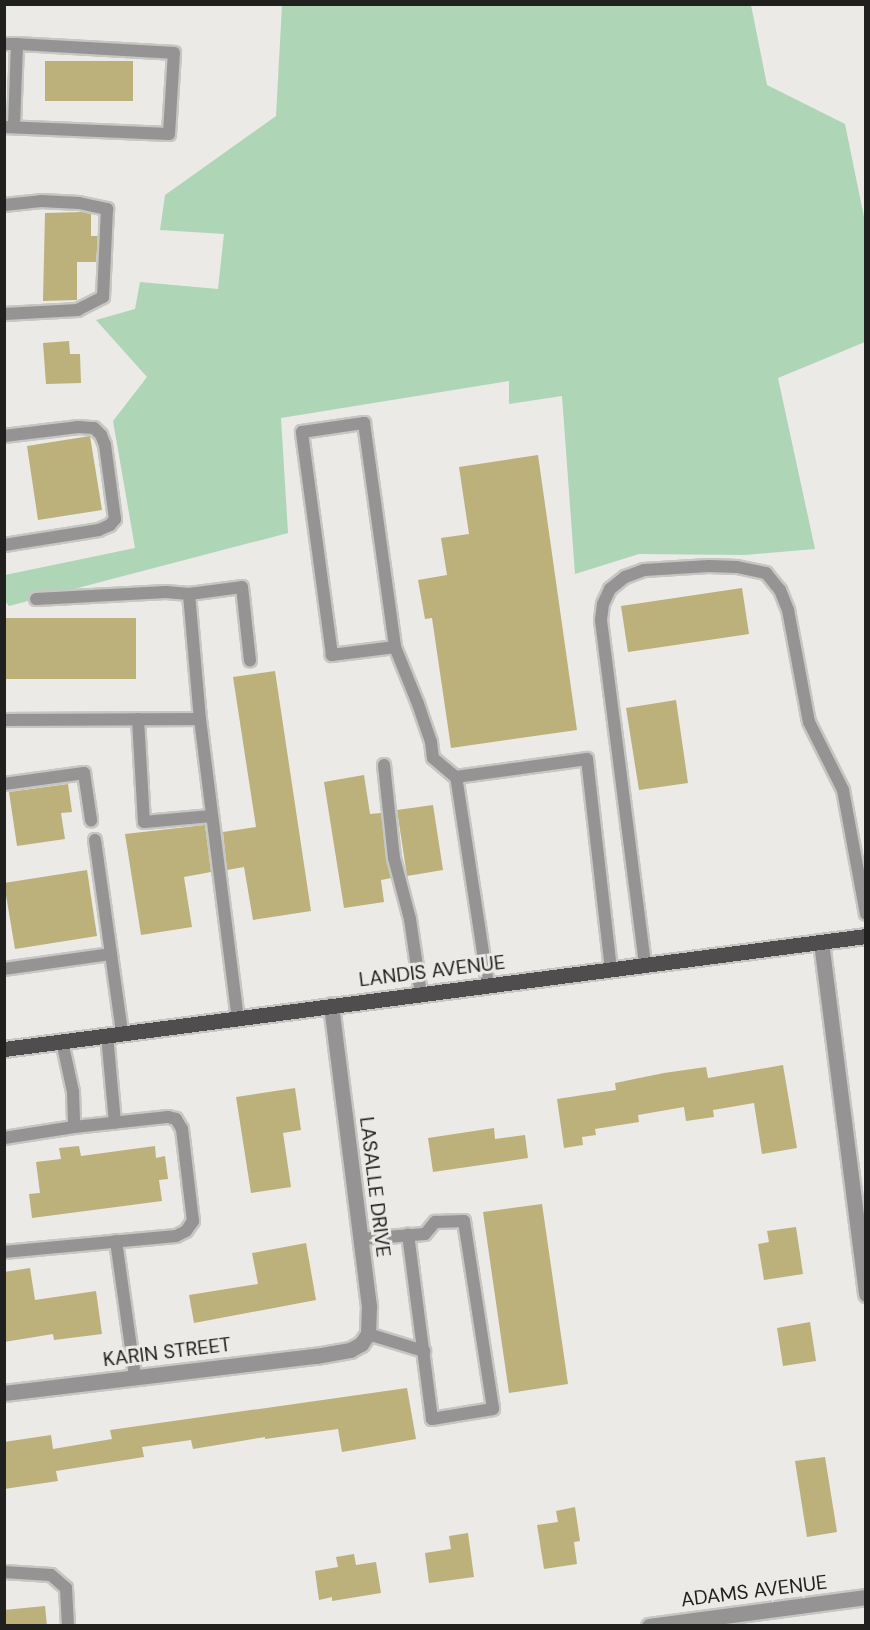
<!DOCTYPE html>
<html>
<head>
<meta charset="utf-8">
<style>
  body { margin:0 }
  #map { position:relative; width:870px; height:1630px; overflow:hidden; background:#ebeae7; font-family:"DM Sans",sans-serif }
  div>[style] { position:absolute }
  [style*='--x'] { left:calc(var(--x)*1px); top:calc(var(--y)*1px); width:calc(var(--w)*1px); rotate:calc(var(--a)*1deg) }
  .green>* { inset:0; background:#aed5b5 }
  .building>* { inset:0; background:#bcb07b }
  .roads { filter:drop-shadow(2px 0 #c6c6c3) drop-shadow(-2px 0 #c6c6c3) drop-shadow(0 2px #c6c6c3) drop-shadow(0 -2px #c6c6c3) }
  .service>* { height:12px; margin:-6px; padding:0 6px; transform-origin:6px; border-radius:6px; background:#959393 }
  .minor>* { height:15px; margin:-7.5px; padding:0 7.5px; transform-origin:7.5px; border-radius:7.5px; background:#959393 }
  .primary>* { height:15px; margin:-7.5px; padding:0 7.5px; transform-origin:7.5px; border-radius:7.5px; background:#504d4e }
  span { translate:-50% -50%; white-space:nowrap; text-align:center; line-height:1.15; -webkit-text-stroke:6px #ebeae7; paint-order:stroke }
  .street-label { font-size:20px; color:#20201e }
  .frame { position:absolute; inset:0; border:6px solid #20201e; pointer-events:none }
</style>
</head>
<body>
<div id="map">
  <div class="green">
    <i style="clip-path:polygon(282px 5px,751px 5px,767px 85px,845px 124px,865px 222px,865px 342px,778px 378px,815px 549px,745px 555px,639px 554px,575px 574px,562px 396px,509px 404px,509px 381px,281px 418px,288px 533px,9px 606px,5px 601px,5px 575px,135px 548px,113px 421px,147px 377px,96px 320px,135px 309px,140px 282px,218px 289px,224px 234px,160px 230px,165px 195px,276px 116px)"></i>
  </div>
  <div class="building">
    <i style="clip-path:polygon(45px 61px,133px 61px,133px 101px,45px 101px)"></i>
    <i style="clip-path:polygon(82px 212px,91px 214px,91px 236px,98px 236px,96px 262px,77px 262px,77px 300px,43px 301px,45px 213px)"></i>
    <i style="clip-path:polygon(69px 341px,70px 354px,80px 354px,81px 383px,46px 384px,43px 343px)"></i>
    <i style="clip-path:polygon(90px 436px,102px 510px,38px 520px,27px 446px)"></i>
    <i style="clip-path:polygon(538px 455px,577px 730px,451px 748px,432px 618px,425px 619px,418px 580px,447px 575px,441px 538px,469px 534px,459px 467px)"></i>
    <i style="clip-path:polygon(742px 588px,749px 634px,628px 652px,621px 606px)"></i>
    <i style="clip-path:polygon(4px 618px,136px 618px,136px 679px,4px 679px)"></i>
    <i style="clip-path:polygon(275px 671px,311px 911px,253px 920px,244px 867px,227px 870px,223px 832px,256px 827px,233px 677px)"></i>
    <i style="clip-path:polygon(676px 700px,688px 783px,639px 790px,626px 708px)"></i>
    <i style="clip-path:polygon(364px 775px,370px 814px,381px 813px,391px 878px,381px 880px,384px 902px,344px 908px,324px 782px)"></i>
    <i style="clip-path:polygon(68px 784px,72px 812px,61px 813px,65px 839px,17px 846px,9px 792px)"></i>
    <i style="clip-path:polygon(433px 805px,443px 870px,407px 876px,397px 810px)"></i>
    <i style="clip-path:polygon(205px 825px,211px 872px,184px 877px,192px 927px,141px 935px,125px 834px)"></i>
    <i style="clip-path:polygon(87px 870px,97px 936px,15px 949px,4px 883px)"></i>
    <i style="clip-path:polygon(783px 1065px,797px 1148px,762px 1154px,754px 1103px,713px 1110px,714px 1117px,686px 1121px,684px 1107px,638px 1115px,639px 1122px,595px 1129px,596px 1135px,582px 1137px,583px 1145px,564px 1148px,557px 1099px,616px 1090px,615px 1083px,664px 1073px,706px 1067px,708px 1078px)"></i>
    <i style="clip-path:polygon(295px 1088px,301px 1130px,283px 1133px,291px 1187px,251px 1193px,236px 1097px)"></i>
    <i style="clip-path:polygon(494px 1128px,495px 1139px,525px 1135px,528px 1158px,433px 1172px,428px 1138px)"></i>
    <i style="clip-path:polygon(79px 1146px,81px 1156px,155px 1146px,156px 1158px,165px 1156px,168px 1179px,159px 1180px,162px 1201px,32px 1218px,29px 1194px,40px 1193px,36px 1162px,61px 1159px,59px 1148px)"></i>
    <i style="clip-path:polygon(542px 1204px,568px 1384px,509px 1393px,483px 1212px)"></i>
    <i style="clip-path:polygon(796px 1227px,803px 1274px,764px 1280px,758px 1244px,769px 1242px,767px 1231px)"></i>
    <i style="clip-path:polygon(306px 1243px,316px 1300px,194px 1323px,189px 1295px,258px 1284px,252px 1253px)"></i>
    <i style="clip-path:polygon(30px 1268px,35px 1300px,96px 1291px,102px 1334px,54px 1340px,53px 1334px,4px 1342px,4px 1272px)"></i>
    <i style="clip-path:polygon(810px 1322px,816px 1361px,783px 1366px,777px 1328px)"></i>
    <i style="clip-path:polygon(407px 1388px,416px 1439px,342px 1452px,338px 1429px,265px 1439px,265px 1437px,193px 1449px,191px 1440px,142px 1447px,144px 1457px,56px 1471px,58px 1481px,4px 1489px,4px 1442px,51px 1435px,53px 1449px,112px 1439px,110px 1430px)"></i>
    <i style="clip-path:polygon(825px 1457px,837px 1532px,807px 1537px,795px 1461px)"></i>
    <i style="clip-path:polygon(575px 1507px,580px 1541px,574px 1542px,577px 1564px,544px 1569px,537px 1525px,558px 1522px,556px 1511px)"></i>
    <i style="clip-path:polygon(468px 1533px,474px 1577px,429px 1583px,425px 1553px,451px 1549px,449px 1536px)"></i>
    <i style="clip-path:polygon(354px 1554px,356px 1565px,376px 1562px,381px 1593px,332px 1601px,332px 1597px,319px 1600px,315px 1571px,338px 1567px,336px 1557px)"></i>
    <i style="clip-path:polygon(45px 1606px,47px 1626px,4px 1626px,4px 1610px)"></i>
  </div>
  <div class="roads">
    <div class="service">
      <i style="--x:4;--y:44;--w:13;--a:0"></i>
      <i style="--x:4;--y:127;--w:165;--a:2.4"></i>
      <i style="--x:169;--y:134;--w:81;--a:-86.5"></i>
      <i style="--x:174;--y:53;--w:157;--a:-176.7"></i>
      <i style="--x:17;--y:44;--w:83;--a:92.1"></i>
      <i style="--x:4;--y:205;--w:37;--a:-6"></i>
      <i style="--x:41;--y:201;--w:38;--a:3"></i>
      <i style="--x:79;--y:203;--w:29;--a:12"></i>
      <i style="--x:107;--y:209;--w:88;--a:92.6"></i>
      <i style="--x:103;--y:297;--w:28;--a:153"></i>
      <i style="--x:78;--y:310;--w:74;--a:176.9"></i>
      <i style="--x:4;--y:436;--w:75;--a:-6.9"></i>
      <i style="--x:78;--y:427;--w:16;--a:4"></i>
      <i style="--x:94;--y:428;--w:10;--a:45"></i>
      <i style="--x:101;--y:435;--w:11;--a:68"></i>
      <i style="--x:105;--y:445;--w:75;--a:82.3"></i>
      <i style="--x:115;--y:519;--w:8;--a:130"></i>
      <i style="--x:110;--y:525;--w:12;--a:156"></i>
      <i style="--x:99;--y:530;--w:96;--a:171"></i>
      <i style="--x:189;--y:594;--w:53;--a:-7.5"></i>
      <i style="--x:242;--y:587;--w:74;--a:83.8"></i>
      <i style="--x:36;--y:599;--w:130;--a:-3.1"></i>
      <i style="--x:166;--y:592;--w:23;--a:5"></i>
      <i style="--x:189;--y:594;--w:125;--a:85"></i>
      <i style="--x:200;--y:719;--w:301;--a:82.8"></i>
      <i style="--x:395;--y:647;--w:64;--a:172.8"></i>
      <i style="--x:332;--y:655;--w:225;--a:-97.7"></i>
      <i style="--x:302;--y:432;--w:63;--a:-8.3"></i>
      <i style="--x:364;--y:423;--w:226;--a:82.1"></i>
      <i style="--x:395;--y:647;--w:61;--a:68"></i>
      <i style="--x:418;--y:704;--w:40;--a:71.1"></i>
      <i style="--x:431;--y:742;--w:16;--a:83"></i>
      <i style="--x:433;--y:758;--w:30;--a:40"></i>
      <i style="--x:138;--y:719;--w:103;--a:86.7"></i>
      <i style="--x:144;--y:822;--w:68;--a:-5"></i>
      <i style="--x:4;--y:720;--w:196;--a:-0.3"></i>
      <i style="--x:384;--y:765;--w:94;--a:83.9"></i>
      <i style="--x:394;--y:858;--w:63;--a:75.3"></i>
      <i style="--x:410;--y:919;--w:76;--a:81.7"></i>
      <i style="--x:4;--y:784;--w:81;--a:-7.8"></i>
      <i style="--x:84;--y:773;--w:48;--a:81.5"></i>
      <i style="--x:95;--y:840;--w:195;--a:82"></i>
      <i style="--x:645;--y:964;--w:347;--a:-97.3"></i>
      <i style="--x:601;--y:620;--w:16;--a:-83"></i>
      <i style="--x:603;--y:604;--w:17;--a:-65"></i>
      <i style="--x:610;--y:589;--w:19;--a:-39"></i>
      <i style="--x:625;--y:577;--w:20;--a:-20"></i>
      <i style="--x:644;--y:570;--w:65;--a:-3.5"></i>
      <i style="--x:709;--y:566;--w:28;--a:2"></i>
      <i style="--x:737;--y:567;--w:30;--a:12"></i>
      <i style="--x:766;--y:573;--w:22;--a:51"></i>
      <i style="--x:780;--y:590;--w:22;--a:68"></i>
      <i style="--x:788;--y:610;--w:114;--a:79.4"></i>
      <i style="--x:809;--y:722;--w:76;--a:63.4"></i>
      <i style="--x:843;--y:790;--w:126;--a:79.5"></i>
      <i style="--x:4;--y:969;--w:108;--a:-8"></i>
      <i style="--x:488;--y:985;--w:210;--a:-98.7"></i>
      <i style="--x:456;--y:777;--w:132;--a:-7.8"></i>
      <i style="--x:587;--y:759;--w:211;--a:83.5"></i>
      <i style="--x:107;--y:1035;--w:88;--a:84.8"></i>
      <i style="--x:62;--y:1041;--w:52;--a:77.8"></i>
      <i style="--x:73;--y:1092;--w:35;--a:88"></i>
      <i style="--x:4;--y:1138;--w:71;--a:-8.9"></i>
      <i style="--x:74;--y:1127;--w:95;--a:-6.1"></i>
      <i style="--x:168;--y:1117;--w:8;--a:14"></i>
      <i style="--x:176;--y:1119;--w:12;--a:59"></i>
      <i style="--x:182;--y:1129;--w:93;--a:83.2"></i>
      <i style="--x:193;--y:1221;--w:12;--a:125"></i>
      <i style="--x:186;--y:1231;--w:11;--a:153"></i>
      <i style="--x:176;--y:1236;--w:173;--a:174.7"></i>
      <i style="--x:361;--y:1239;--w:64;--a:-4.5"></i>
      <i style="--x:425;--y:1234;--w:16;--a:-50"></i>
      <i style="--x:435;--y:1222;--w:29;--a:-2"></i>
      <i style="--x:464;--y:1221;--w:190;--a:81.2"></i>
      <i style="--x:493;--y:1409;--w:62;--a:170.7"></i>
      <i style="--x:432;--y:1419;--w:186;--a:-97.4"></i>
      <i style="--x:116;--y:1241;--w:137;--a:82"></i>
      <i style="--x:368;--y:1334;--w:59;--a:16.9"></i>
      <i style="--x:4;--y:1572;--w:47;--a:3.7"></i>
      <i style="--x:51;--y:1575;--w:20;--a:41"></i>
      <i style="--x:66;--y:1588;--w:38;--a:87"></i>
    </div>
    <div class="minor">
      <i style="--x:821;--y:942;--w:355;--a:82.7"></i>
      <i style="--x:4;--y:1393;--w:314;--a:-6.8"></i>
      <i style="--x:316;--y:1356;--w:35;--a:-10"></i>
      <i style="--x:350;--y:1350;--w:13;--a:-29"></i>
      <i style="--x:361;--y:1344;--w:12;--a:-55"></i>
      <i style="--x:368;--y:1334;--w:28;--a:-88"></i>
      <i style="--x:369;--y:1306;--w:303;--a:-97.2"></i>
      <i style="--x:649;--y:1626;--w:219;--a:-7.6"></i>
    </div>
    <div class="primary">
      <i style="--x:4;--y:1049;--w:869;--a:-7.47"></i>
    </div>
  </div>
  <div class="street-label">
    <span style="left:432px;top:971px;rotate:-7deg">LANDIS AVENUE</span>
    <span style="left:375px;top:1187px;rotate:83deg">LASALLE DRIVE</span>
    <span style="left:167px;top:1352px;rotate:-7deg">KARIN STREET</span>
    <span style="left:754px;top:1591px;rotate:-7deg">ADAMS AVENUE</span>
  </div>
  <div class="frame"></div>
</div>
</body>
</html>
